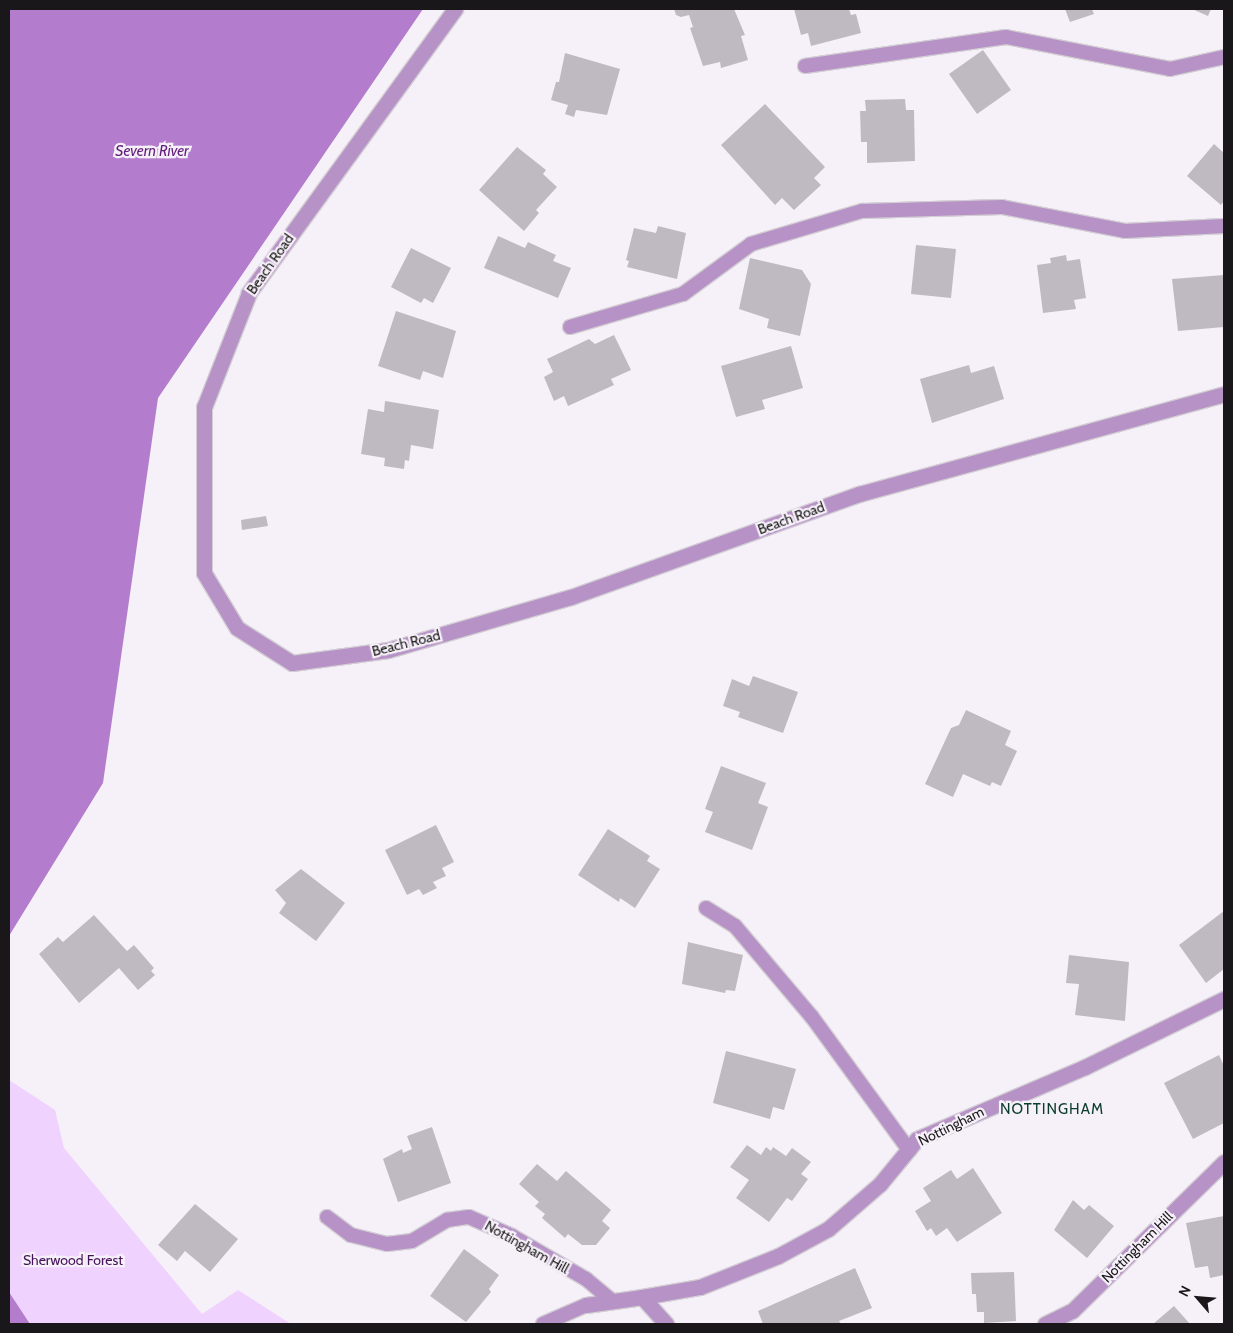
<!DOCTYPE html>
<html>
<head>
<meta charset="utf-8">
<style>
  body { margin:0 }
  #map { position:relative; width:1233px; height:1333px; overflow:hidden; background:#f6f1f8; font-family:Cabin,sans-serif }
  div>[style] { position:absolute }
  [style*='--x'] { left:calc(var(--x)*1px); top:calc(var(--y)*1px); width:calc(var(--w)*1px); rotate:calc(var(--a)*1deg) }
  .green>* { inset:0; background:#f0d2ff }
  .water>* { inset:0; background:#b37ccc }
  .building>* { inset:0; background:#bfbac1 }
  .roads { filter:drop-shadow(1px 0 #d3ced4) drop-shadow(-1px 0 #d3ced4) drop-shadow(0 1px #d3ced4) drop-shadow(0 -1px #d3ced4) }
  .lane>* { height:14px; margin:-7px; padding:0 7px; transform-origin:7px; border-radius:7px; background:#b692c6 }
  .street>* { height:15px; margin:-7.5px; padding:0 7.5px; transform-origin:7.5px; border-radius:7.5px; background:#b692c6 }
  span { translate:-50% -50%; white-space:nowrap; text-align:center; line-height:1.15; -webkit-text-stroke:4.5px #f6f1f8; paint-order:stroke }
  .street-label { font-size:14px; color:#191719 }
  .park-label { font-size:14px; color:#47125b }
  .water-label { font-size:15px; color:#631d7d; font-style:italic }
  .neighbourhood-label { font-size:15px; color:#0c3d2c; letter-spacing:1px }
  .frame { position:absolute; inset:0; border:10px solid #191719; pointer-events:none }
  .north { position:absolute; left:1173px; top:1273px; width:50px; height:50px; -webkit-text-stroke:4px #f6f1f8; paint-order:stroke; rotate:297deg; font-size:14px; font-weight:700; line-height:20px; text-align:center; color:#191719 }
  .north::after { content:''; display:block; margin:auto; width:18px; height:22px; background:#191719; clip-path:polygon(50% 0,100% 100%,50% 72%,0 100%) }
</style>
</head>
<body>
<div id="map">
  <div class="green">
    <i style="clip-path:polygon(9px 1080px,55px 1110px,64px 1148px,202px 1314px,238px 1290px,291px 1324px,30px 1324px,9px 1292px)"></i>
  </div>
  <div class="water">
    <i style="clip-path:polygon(9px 9px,423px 9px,158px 398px,103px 783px,9px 936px)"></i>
    <i style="clip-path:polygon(9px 1292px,30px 1324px,9px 1324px)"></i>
  </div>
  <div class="building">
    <i style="clip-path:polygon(674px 9px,734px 9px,745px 35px,741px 36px,748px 60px,721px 68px,720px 62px,703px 66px,690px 28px,693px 27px,689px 15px,681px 17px,676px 15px)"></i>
    <i style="clip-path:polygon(794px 9px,849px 9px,851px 15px,856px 14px,861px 33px,811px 46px,808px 33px,801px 35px)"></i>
    <i style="clip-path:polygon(1065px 9px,1092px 9px,1094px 14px,1070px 22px)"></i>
    <i style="clip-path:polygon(1192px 9px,1211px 9px,1208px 16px)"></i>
    <i style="clip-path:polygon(983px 50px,1011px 90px,977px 114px,949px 74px)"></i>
    <i style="clip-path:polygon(565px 53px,620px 69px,607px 115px,576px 110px,574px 117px,565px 114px,568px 105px,551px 100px,556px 82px,559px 82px)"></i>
    <i style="clip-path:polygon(905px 99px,906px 110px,914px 110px,915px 161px,867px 163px,867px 142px,861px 142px,860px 111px,866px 111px,865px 100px)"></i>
    <i style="clip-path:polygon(765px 104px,825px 167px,814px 178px,821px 185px,794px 210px,782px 198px,775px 205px,721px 145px)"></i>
    <i style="clip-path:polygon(1214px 144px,1224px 153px,1224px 201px,1221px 205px,1187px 176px)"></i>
    <i style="clip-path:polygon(517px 147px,546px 170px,543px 174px,557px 187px,536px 210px,539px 213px,524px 231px,479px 190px)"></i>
    <i style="clip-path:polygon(658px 226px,686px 233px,677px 279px,627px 267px,629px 261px,626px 260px,634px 228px,656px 233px)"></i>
    <i style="clip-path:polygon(498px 236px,525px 248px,528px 242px,556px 255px,553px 261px,571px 268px,558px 298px,484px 268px)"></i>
    <i style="clip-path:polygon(916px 245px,956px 249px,951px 298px,911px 294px)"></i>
    <i style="clip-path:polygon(411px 248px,451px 268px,433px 303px,424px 298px,421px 303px,391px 287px)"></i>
    <i style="clip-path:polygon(1066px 255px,1067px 261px,1080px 259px,1086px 298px,1074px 300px,1076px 309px,1043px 313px,1037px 265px,1051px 263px,1050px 258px)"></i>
    <i style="clip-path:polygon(750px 258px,802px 270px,811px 284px,800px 336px,767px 328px,769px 319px,739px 309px)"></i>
    <i style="clip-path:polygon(1224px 275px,1224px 327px,1178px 331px,1172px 279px)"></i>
    <i style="clip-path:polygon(396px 311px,456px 331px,443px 378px,423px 371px,420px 380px,378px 366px)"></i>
    <i style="clip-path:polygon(614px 335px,631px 370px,611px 379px,614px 385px,568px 406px,564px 396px,554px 401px,544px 377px,553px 372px,547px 359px,589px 339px,595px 344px)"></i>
    <i style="clip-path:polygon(791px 346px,803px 388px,762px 400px,765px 409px,736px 417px,721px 366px)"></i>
    <i style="clip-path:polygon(969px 365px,971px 373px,994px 366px,1004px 399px,932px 423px,920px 379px)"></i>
    <i style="clip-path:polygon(385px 401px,439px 410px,433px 449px,411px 445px,409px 461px,405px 460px,404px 469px,384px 466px,385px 458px,361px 454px,368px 409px,384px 412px)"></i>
    <i style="clip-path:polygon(266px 516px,268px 526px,242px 530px,241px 520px)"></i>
    <i style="clip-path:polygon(753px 676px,798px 692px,783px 733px,738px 717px,740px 712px,723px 706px,732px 679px,749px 686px)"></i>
    <i style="clip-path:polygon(966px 710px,1011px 731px,1005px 745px,1017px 751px,1001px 786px,992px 782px,990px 786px,963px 774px,953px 797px,925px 784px,951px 728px,959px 725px)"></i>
    <i style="clip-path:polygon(721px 766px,766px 783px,758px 803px,768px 807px,752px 850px,705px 832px,713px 812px,705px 809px)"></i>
    <i style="clip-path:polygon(436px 825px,454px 862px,442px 868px,446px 876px,433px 882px,437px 888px,423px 895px,419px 889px,407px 895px,385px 850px)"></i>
    <i style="clip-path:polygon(608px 829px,650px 856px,647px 861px,660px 869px,635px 908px,620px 898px,619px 902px,578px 875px)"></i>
    <i style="clip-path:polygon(301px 869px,345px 903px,316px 941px,279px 913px,286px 903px,275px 890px)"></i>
    <i style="clip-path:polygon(1224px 911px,1224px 969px,1206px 983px,1179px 945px)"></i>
    <i style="clip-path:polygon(94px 915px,127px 951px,134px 945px,154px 968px,151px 971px,155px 975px,138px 990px,119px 968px,79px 1003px,39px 954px,58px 937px,63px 942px)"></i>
    <i style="clip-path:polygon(688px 942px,743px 955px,735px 991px,726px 990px,725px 993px,682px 984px)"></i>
    <i style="clip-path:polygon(1069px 955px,1129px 962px,1125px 1021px,1075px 1015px,1079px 984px,1066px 983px)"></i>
    <i style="clip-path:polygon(726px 1051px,796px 1069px,784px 1110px,773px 1107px,770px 1119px,713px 1103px)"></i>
    <i style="clip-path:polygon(1219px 1055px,1224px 1066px,1224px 1123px,1193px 1139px,1164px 1083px)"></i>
    <i style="clip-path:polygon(432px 1127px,451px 1183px,398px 1202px,383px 1159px,402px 1149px,403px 1153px,412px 1149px,407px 1136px)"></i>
    <i style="clip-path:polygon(747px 1145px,761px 1155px,766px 1147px,771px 1151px,773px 1147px,786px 1156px,792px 1148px,811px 1162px,801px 1174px,808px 1179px,792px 1201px,787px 1198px,769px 1222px,736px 1198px,749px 1180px,730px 1167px)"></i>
    <i style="clip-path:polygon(537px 1164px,557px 1181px,566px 1171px,611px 1210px,602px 1221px,610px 1228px,596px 1245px,582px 1245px,568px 1234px,565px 1238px,542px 1218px,545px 1214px,535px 1206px,539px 1202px,519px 1184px)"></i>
    <i style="clip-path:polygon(973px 1168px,1002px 1213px,957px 1242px,947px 1228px,936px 1236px,931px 1228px,927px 1231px,915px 1211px,931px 1201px,923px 1188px,951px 1170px,957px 1179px)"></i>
    <i style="clip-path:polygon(1073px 1200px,1084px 1210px,1089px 1205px,1114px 1226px,1087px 1258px,1054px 1230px)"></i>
    <i style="clip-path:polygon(195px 1204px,238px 1239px,210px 1272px,185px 1251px,177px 1261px,158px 1245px)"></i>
    <i style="clip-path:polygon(1224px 1216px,1224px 1275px,1210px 1278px,1208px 1266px,1195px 1268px,1186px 1223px)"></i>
    <i style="clip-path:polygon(464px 1249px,499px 1275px,489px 1289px,491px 1292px,466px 1322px,430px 1296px)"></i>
    <i style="clip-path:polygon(855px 1268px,872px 1308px,839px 1321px,841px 1324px,763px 1324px,758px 1311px)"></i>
    <i style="clip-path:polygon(1014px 1272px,1016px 1321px,984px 1323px,984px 1312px,977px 1312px,976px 1294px,972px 1294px,971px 1273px)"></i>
    <i style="clip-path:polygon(1174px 1306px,1190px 1324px,1153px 1324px)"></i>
  </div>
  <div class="roads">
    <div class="lane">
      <i style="--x:805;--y:66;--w:203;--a:-8.2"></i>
      <i style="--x:1006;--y:37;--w:167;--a:11"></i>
      <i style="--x:1170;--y:69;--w:55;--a:-12.5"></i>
      <i style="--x:570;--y:327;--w:118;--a:-16.3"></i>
      <i style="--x:683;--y:294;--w:84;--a:-36.3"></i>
      <i style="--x:751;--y:244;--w:116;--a:-16.6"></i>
      <i style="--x:862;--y:211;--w:140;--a:-1.6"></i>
      <i style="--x:1002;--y:207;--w:125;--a:11"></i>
      <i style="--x:1125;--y:231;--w:99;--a:-2.9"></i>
      <i style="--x:706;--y:908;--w:34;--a:32"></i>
      <i style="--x:735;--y:926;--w:119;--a:49.8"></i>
      <i style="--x:812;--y:1017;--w:165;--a:53.9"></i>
      <i style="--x:327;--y:1217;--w:30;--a:37"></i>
      <i style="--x:351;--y:1235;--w:37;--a:14"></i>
      <i style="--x:387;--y:1244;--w:25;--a:-7"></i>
      <i style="--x:412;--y:1241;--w:41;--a:-31"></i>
      <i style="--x:447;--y:1220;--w:22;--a:-8"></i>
      <i style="--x:469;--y:1217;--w:47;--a:23.8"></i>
      <i style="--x:512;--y:1236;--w:86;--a:30.2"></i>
      <i style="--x:586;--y:1279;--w:34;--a:40"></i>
      <i style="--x:543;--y:1324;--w:47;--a:-23.8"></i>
    </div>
    <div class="street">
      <i style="--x:455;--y:9;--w:351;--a:126"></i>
      <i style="--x:249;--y:293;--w:123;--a:111.5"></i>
      <i style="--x:204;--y:407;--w:166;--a:90"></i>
      <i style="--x:204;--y:573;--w:64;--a:59"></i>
      <i style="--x:237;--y:628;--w:65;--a:32.5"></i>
      <i style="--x:292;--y:663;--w:97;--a:-7.7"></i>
      <i style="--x:388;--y:650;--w:191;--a:-16.2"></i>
      <i style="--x:571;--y:597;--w:306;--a:-19.7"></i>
      <i style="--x:859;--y:494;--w:378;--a:-15.3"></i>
      <i style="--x:642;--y:1297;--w:59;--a:-9.8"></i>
      <i style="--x:700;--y:1287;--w:84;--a:-21.7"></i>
      <i style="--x:778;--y:1256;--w:57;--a:-28.4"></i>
      <i style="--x:828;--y:1229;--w:69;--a:-40.9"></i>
      <i style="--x:880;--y:1184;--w:58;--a:-50.6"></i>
      <i style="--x:917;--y:1139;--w:183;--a:-23.2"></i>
      <i style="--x:1085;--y:1067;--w:155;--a:-26.1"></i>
      <i style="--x:586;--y:1305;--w:57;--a:-8.1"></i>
      <i style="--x:642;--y:1297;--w:36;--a:48"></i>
      <i style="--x:1045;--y:1324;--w:30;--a:-26"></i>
      <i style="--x:1072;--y:1311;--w:213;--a:-44.4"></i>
    </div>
  </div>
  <div class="street-label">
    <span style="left:270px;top:264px;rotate:-55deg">Beach Road</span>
    <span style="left:791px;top:518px;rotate:-20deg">Beach Road</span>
    <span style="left:406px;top:643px;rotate:-14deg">Beach Road</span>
    <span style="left:951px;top:1126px;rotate:-26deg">Nottingham</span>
    <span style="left:527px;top:1247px;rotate:29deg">Nottingham Hill</span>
    <span style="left:1137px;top:1247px;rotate:-45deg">Nottingham Hill</span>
  </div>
  <div class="park-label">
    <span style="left:73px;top:1260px">Sherwood Forest</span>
  </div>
  <div class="water-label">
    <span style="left:152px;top:152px">Severn River</span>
  </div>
  <div class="neighbourhood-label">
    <span style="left:1052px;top:1110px">NOTTINGHAM</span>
  </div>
  <div class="frame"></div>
  <div class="north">N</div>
</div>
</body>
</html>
